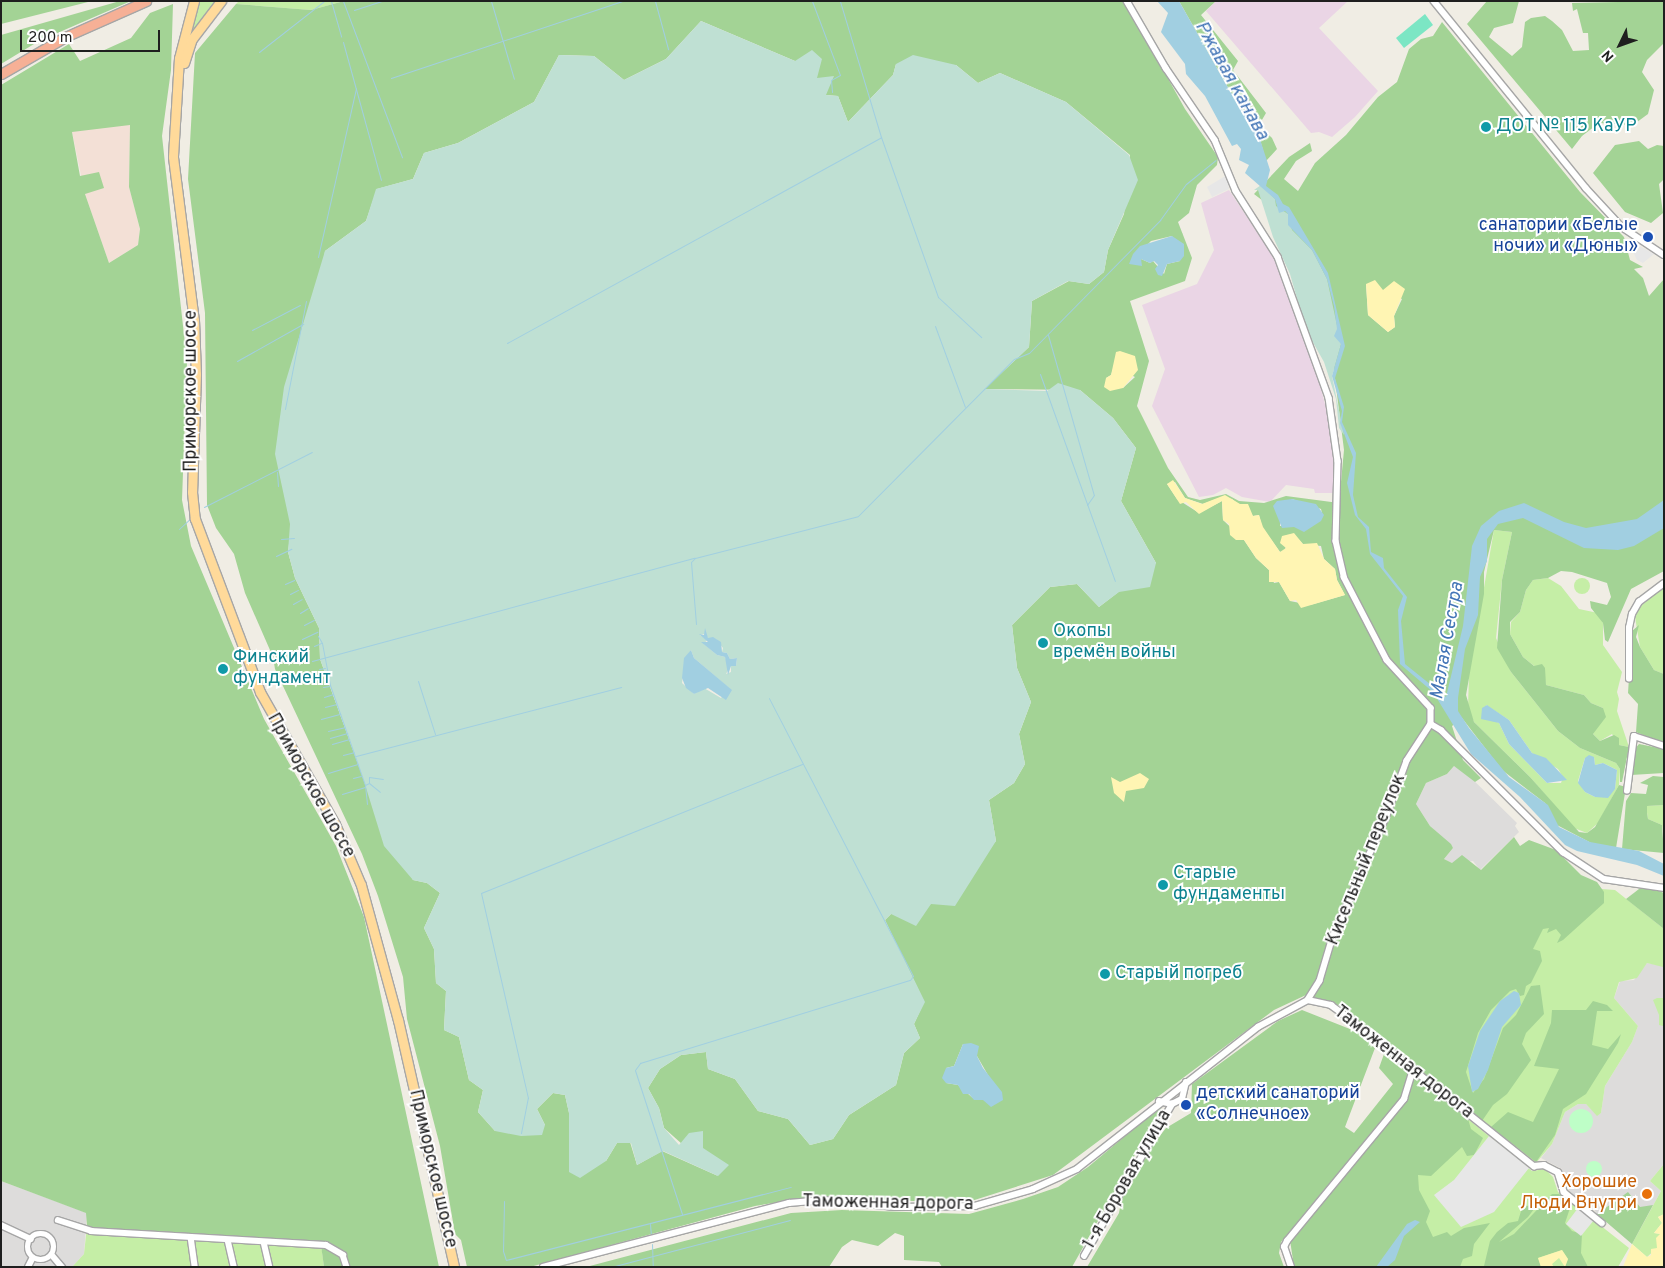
<!DOCTYPE html>
<html>
<head>
<meta charset="utf-8">
<style>
  body { margin:0 }
  #map { position:relative; width:1665px; height:1268px; overflow:hidden; background:#f0ede4; font-family:Overpass,sans-serif }
  div>[style] { position:absolute }
  [style*='--x'] { left:calc(var(--x)*1px); top:calc(var(--y)*1px); width:calc(var(--w)*1px); rotate:calc(var(--a)*1deg) }
  .residential>* { inset:0; background:#dddcdb }
  .industrial>* { inset:0; background:#ead5e5 }
  .military>* { inset:0; background:#f3e0d6 }
  .grass>* { inset:0; background:#c5eea6 }
  .round { border-radius:50% }
  .forest>* { inset:0; background:#a3d395 }
  .wetland>* { inset:0; background:#bfe0d3 }
  .sand>* { inset:0; background:#fff5b3 }
  .park>* { inset:0; background:#befec7 }
  .pitch>* { inset:0; background:#7ce6c4 }
  .parking>* { inset:0; background:#e7e7e7 }
  .water>* { inset:0; background:#a1cfe1 }
  .stream>* { height:1px; margin:-0.5px; padding:0 0.5px; transform-origin:0.5px; border-radius:0.5px; background:#a1cfe1 }
  .roads { filter:drop-shadow(1px 0 #a6a6a6) drop-shadow(-1px 0 #a6a6a6) drop-shadow(0 1px #a6a6a6) drop-shadow(0 -1px #a6a6a6) }
  .minor>* { height:5.5px; margin:-2.75px; padding:0 2.75px; transform-origin:2.75px; border-radius:2.75px; background:#fff }
  .minor>.ring { margin:-2.75px; padding:0; box-sizing:content-box; background:none; border:5.5px solid #fff; border-radius:50% }
  .primary>* { height:9px; margin:-4.5px; padding:0 4.5px; transform-origin:4.5px; border-radius:4.5px; background:#ffda9a }
  .trunk>* { height:9px; margin:-4.5px; padding:0 4.5px; transform-origin:4.5px; border-radius:4.5px; background:#f6b096 }
  .dots>* { width:14px; height:14px; translate:-50% -50%; box-sizing:border-box; border:2px solid #fff; border-radius:50% }
  span { translate:-50% -50%; white-space:nowrap; text-align:center; line-height:1.15; -webkit-text-stroke:4px #fff; paint-order:stroke }
  .culture-label { font-size:18px; color:#0d838f }
  .left { translate:0 -50%; text-align:left }
  .transit-label { font-size:18px; color:#164399 }
  .right { translate:-100% -50%; text-align:right }
  .street-label { font-size:18px; color:#1f1f1f }
  .food-label { font-size:18px; color:#c56008 }
  .water-label { font-size:19px; color:#4375b6; font-style:italic }
  .frame { position:absolute; inset:0; border:2px solid #1f1f1f; pointer-events:none }
  .north { position:absolute; left:1595px; top:20px; width:50px; height:50px; -webkit-text-stroke:4px #fff; paint-order:stroke; rotate:228deg; font-size:14px; font-weight:700; line-height:20px; text-align:center; color:#1f1f1f }
  .north::after { content:''; display:block; margin:auto; width:18px; height:22px; background:#1f1f1f; clip-path:polygon(50% 0,100% 100%,50% 72%,0 100%) }
  .scale { position:absolute; left:20px; top:30px; width:140px; height:22px; box-sizing:border-box; border:2px solid #1f1f1f; border-top:0; padding-left:6px; font-size:15px; line-height:18px; white-space:nowrap; color:#1f1f1f; -webkit-text-stroke:4px #fff; paint-order:stroke }
</style>
</head>
<body>
<div id="map">
  <div class="residential">
    <i style="clip-path:polygon(1454px 766px,1462px 769px,1517px 823px,1515px 826px,1519px 832px,1480px 870px,1473px 861px,1452px 863px,1444px 859px,1453px 848px,1430px 826px,1416px 804px,1426px 783px,1447px 774px)"></i>
    <i style="clip-path:polygon(1647px 963px,1664px 966px,1664px 1164px,1650px 1181px,1661px 1191px,1632px 1244px,1597px 1214px,1591px 1204px,1572px 1195px,1564px 1182px,1562px 1169px,1541px 1158px,1552px 1144px,1565px 1112px,1578px 1104px,1586px 1104px,1597px 1115px,1601px 1113px,1605px 1086px,1632px 1042px,1638px 1026px,1614px 998px,1620px 981px,1634px 980px)"></i>
    <i style="clip-path:polygon(1px 1181px,87px 1213px,84px 1254px,72px 1267px,1px 1267px)"></i>
  </div>
  <div class="industrial">
    <i style="clip-path:polygon(1216px 1px,1348px 1px,1319px 28px,1378px 91px,1355px 117px,1332px 137px,1319px 132px,1311px 133px,1206px 11px)"></i>
    <i style="clip-path:polygon(1229px 190px,1275px 259px,1317px 374px,1335px 442px,1333px 493px,1315px 493px,1314px 489px,1286px 485px,1270px 502px,1242px 497px,1226px 488px,1213px 495px,1199px 497px,1152px 406px,1165px 369px,1142px 305px,1197px 284px,1214px 250px,1201px 203px)"></i>
  </div>
  <div class="military">
    <i style="clip-path:polygon(125px 97px,130px 125px,129px 187px,140px 229px,138px 245px,109px 263px,85px 194px,72px 132px)"></i>
  </div>
  <div class="grass">
    <i style="clip-path:polygon(197px 1px,215px 1px,185px 45px)"></i>
    <i style="clip-path:polygon(239px 1px,344px 1px,311px 10px,236px 4px)"></i>
    <i style="clip-path:polygon(evenodd,1494px 530px,1512px 532px,1502px 580px,1496px 638px,1511px 672px,1558px 731px,1580px 748px,1616px 763px,1620px 769px,1619px 785px,1598px 823px,1587px 833px,1574px 828px,1530px 777px,1474px 722px,1468px 708px,1469px 674px,1494px 530px,1486px 705px,1509px 720px,1532px 753px,1558px 769px,1563px 777px,1561px 783px,1547px 783px,1509px 744px,1499px 723px,1488px 718px,1486px 705px,1494px 530px,1594px 757px,1595px 765px,1603px 763px,1617px 770px,1615px 789px,1595px 797px,1585px 792px,1578px 781px,1585px 758px,1594px 757px)"></i>
    <i style="clip-path:polygon(1548px 578px,1561px 586px,1579px 609px,1598px 613px,1603px 623px,1603px 645px,1622px 672px,1617px 692px,1619px 699px,1617px 711px,1629px 747px,1619px 745px,1612px 734px,1600px 741px,1593px 734px,1603px 708px,1591px 703px,1584px 695px,1546px 685px,1544px 674px,1523px 657px,1510px 634px,1511px 622px,1520px 612px,1526px 590px,1533px 580px)"></i>
    <i class="round" style="left:1574px;top:578px;width:16px;height:16px"></i>
    <i style="clip-path:polygon(1664px 585px,1664px 674px,1654px 670px,1640px 647px,1635px 617px,1640px 607px)"></i>
    <i style="clip-path:polygon(1664px 805px,1664px 839px,1662px 825px,1648px 819px,1646px 806px)"></i>
    <i style="clip-path:polygon(1532px 884px,1615px 890px,1664px 929px,1663px 967px,1647px 963px,1637px 978px,1619px 982px,1614px 998px,1638px 1026px,1632px 1042px,1605px 1086px,1601px 1113px,1597px 1116px,1586px 1104px,1578px 1104px,1565px 1112px,1552px 1144px,1536px 1163px,1430px 1080px)"></i>
    <i style="clip-path:polygon(1657px 998px,1664px 998px,1663px 1026px,1659px 1025px,1659px 1015px,1653px 1000px)"></i>
    <i style="clip-path:polygon(1415px 1076px,1532px 1171px,1545px 1169px,1553px 1177px,1558px 1192px,1629px 1248px,1618px 1267px,1427px 1267px,1406px 1102px)"></i>
    <i style="clip-path:polygon(1664px 1164px,1664px 1214px,1658px 1217px,1662px 1223px,1654px 1233px,1661px 1234px,1657px 1248px,1647px 1257px,1632px 1244px,1661px 1191px,1650px 1181px)"></i>
    <i style="clip-path:polygon(87px 1226px,107px 1232px,321px 1244px,324px 1267px,72px 1267px,84px 1254px)"></i>
  </div>
  <div class="forest">
    <i style="clip-path:polygon(1px 1px,92px 1px,1px 24px)"></i>
    <i style="clip-path:polygon(120px 1px,131px 1px,39px 41px,1px 64px,1px 35px)"></i>
    <i style="clip-path:polygon(evenodd,344px 1px,1125px 1px,1185px 109px,1218px 157px,1217px 165px,1197px 185px,1189px 213px,1178px 222px,1192px 258px,1185px 281px,1130px 301px,1149px 361px,1137px 406px,1168px 468px,1188px 497px,1200px 500px,1226px 494px,1239px 501px,1264px 503px,1286px 496px,1339px 503px,1344px 450px,1331px 347px,1267px 204px,1254px 194px,1289px 157px,1310px 143px,1312px 151px,1296px 161px,1284px 179px,1298px 191px,1315px 163px,1346px 135px,1378px 97px,1397px 82px,1409px 49px,1421px 39px,1433px 36px,1442px 22px,1580px 192px,1624px 237px,1630px 260px,1643px 267px,1634px 269px,1643px 278px,1649px 296px,1664px 279px,1664px 571px,1631px 589px,1608px 642px,1605px 640px,1603px 623px,1591px 608px,1590px 601px,1607px 605px,1611px 597px,1607px 583px,1572px 572px,1561px 571px,1548px 578px,1533px 580px,1526px 590px,1520px 612px,1510px 622px,1510px 634px,1523px 657px,1534px 666px,1542px 664px,1545px 668px,1546px 685px,1584px 695px,1591px 703px,1603px 708px,1606px 717px,1593px 734px,1600px 741px,1614px 735px,1619px 738px,1619px 745px,1629px 747px,1622px 782px,1620px 782px,1620px 769px,1616px 763px,1580px 748px,1558px 731px,1511px 672px,1497px 648px,1502px 580px,1512px 532px,1494px 530px,1484px 572px,1484px 594px,1466px 695px,1474px 722px,1530px 777px,1579px 832px,1587px 833px,1595px 827px,1619px 785px,1626px 787px,1616px 848px,1595px 845px,1555px 824px,1545px 803px,1502px 770px,1462px 718px,1452px 726px,1463px 760px,1481px 778px,1475px 782px,1454px 766px,1447px 774px,1426px 783px,1416px 804px,1430px 826px,1451px 844px,1453px 848px,1444px 859px,1452px 863px,1462px 855px,1481px 870px,1514px 837px,1520px 846px,1529px 840px,1556px 850px,1581px 875px,1597px 882px,1604px 892px,1604px 903px,1563px 940px,1557px 943px,1561px 935px,1556px 929px,1547px 933px,1549px 928px,1543px 929px,1533px 949px,1540px 951px,1542px 961px,1531px 983px,1526px 986px,1524px 995px,1520px 996px,1516px 989px,1510px 991px,1491px 1010px,1478px 1033px,1466px 1072px,1473px 1093px,1484px 1079px,1503px 1028px,1516px 1015px,1531px 986px,1540px 985px,1544px 1014px,1526px 1033px,1522px 1044px,1531px 1060px,1507px 1094px,1493px 1105px,1482px 1121px,1332px 1003px,1306px 995px,1274px 1010px,1053px 1175px,965px 1203px,810px 1197px,755px 1206px,530px 1267px,467px 1267px,461px 1240px,455px 1234px,440px 1146px,407px 1019px,403px 977px,378px 896px,362px 854px,275px 669px,273px 657px,245px 593px,234px 554px,216px 528px,207px 505px,205px 313px,188px 179px,195px 53px,236px 4px,311px 10px,344px 1px,701px 21px,795px 61px,817px 78px,826px 95px,838px 96px,848px 122px,893px 75px,896px 64px,956px 65px,978px 83px,1000px 73px,1066px 102px,1130px 155px,1124px 214px,1108px 250px,1104px 272px,1089px 284px,1069px 281px,1032px 301px,1029px 347px,984px 389px,1080px 390px,1113px 418px,1136px 448px,1121px 501px,1156px 563px,1099px 607px,1077px 584px,1050px 587px,1012px 625px,1017px 668px,1031px 702px,1019px 734px,1025px 764px,1014px 783px,989px 800px,996px 841px,931px 904px,891px 914px,885px 920px,924px 1002px,914px 1024px,920px 1038px,904px 1053px,896px 1085px,849px 1115px,833px 1139px,810px 1145px,788px 1119px,758px 1111px,735px 1079px,708px 1069px,706px 1052px,681px 1055px,660px 1069px,648px 1088px,659px 1108px,664px 1128px,718px 1176px,662px 1151px,637px 1165px,630px 1142px,617px 1143px,606px 1161px,569px 1113px,565px 1095px,553px 1093px,537px 1109px,545px 1125px,495px 1131px,478px 1112px,483px 1090px,469px 1080px,459px 1037px,444px 1030px,446px 991px,436px 983px,434px 949px,424px 928px,440px 893px,427px 883px,413px 880px,363px 778px,320px 659px,319px 628px,295px 578px,288px 552px,325px 251px,366px 221px,377px 189px,413px 179px,424px 153px,458px 143px,534px 102px,559px 55px,594px 56px,624px 80px,666px 59px,701px 21px,344px 1px,1172px 236px,1180px 261px,1167px 264px,1164px 274px,1153px 261px,1150px 263px,1141px 259px,1136px 264px,1131px 261px,1151px 241px,1172px 236px,344px 1px,1366px 284px,1402px 299px,1394px 316px,1395px 327px,1388px 332px,1368px 315px,1366px 284px,344px 1px,1114px 366px,1135px 377px,1123px 388px,1106px 378px,1111px 375px,1114px 366px,344px 1px,1175px 482px,1185px 498px,1203px 504px,1222px 497px,1232px 499px,1253px 516px,1259px 515px,1262px 527px,1280px 552px,1285px 551px,1286px 545px,1298px 539px,1303px 544px,1321px 546px,1324px 559px,1335px 569px,1337px 580px,1345px 595px,1310px 605px,1290px 601px,1279px 582px,1274px 583px,1269px 570px,1256px 558px,1244px 540px,1223px 520px,1222px 501px,1199px 513px,1177px 499px,1167px 484px,1175px 482px,344px 1px,1292px 499px,1321px 509px,1322px 513px,1303px 531px,1298px 527px,1280px 526px,1280px 519px,1292px 499px,344px 1px,963px 1044px,977px 1056px,992px 1082px,983px 1100px,975px 1100px,958px 1085px,946px 1083px,946px 1068px,954px 1066px,963px 1044px)"></i>
    <i style="clip-path:polygon(1179px 1px,1216px 1px,1201px 15px,1238px 61px,1233px 70px,1266px 113px,1259px 125px,1272px 138px,1277px 149px,1266px 161px,1257px 129px,1230px 91px)"></i>
    <i style="clip-path:polygon(1487px 1px,1519px 1px,1513px 23px,1494px 28px,1489px 37px,1512px 56px,1522px 47px,1525px 22px,1531px 18px,1545px 16px,1552px 21px,1562px 30px,1573px 51px,1589px 50px,1588px 33px,1583px 33px,1577px 9px,1573px 11px,1572px 3px,1664px 1px,1664px 43px,1647px 60px,1642px 72px,1654px 90px,1648px 114px,1633px 125px,1599px 123px,1582px 136px,1572px 149px,1467px 24px)"></i>
    <i style="clip-path:polygon(evenodd,173px 4px,171px 70px,162px 136px,187px 362px,182px 500px,191px 546px,264px 719px,336px 846px,364px 917px,439px 1267px,324px 1267px,321px 1245px,107px 1232px,87px 1226px,86px 1213px,1px 1181px,1px 85px,69px 44px,80px 61px,131px 38px,150px 13px,173px 4px,130px 125px,129px 187px,140px 229px,138px 245px,109px 263px,85px 194px,104px 188px,99px 172px,80px 176px,72px 132px,130px 125px)"></i>
    <i style="clip-path:polygon(1639px 141px,1648px 149px,1657px 145px,1664px 146px,1664px 179px,1659px 184px,1663px 213px,1651px 223px,1625px 212px,1593px 173px,1615px 145px)"></i>
    <i style="clip-path:polygon(1639px 625px,1636px 637px,1640px 647px,1654px 670px,1664px 674px,1664px 744px,1636px 732px,1638px 704px,1628px 693px,1632px 631px)"></i>
    <i style="clip-path:polygon(1639px 744px,1664px 749px,1664px 773px,1631px 775px,1634px 750px)"></i>
    <i style="clip-path:polygon(1653px 776px,1664px 777px,1664px 805px,1647px 806px,1647px 813px,1648px 819px,1662px 825px,1664px 853px,1622px 849px,1626px 801px,1631px 793px,1646px 794px,1648px 785px,1640px 783px)"></i>
    <i style="clip-path:polygon(1651px 888px,1664px 893px,1664px 929px,1626px 899px,1639px 889px)"></i>
    <i style="clip-path:polygon(1593px 1001px,1607px 1005px,1613px 1011px,1597px 1011px,1592px 1045px,1608px 1049px,1621px 1034px,1618px 1043px,1586px 1094px,1563px 1109px,1555px 1135px,1536px 1162px,1491px 1127px,1508px 1112px,1533px 1122px,1559px 1069px,1534px 1066px,1551px 1023px,1552px 1010px,1586px 1010px)"></i>
    <i style="clip-path:polygon(1302px 1010px,1360px 1033px,1375px 1048px,1345px 1127px,1354px 1133px,1393px 1084px,1379px 1068px,1384px 1054px,1411px 1071px,1402px 1098px,1281px 1242px,1279px 1253px,1284px 1267px,1087px 1267px,1119px 1213px,1122px 1196px,1148px 1151px,1166px 1128px,1191px 1113px,1192px 1084px,1278px 1021px)"></i>
    <i style="clip-path:polygon(1414px 1076px,1468px 1119px,1471px 1129px,1483px 1138px,1474px 1155px,1467px 1156px,1462px 1147px,1431px 1176px,1418px 1175px,1419px 1190px,1430px 1211px,1426px 1222px,1433px 1237px,1447px 1232px,1451px 1236px,1464px 1228px,1490px 1223px,1474px 1244px,1472px 1256px,1463px 1259px,1460px 1267px,1294px 1267px,1290px 1240px,1405px 1102px)"></i>
    <i style="clip-path:polygon(1160px 1107px,1162px 1107px,1072px 1267px,942px 1267px,939px 1262px,904px 1260px,904px 1236px,895px 1233px,878px 1246px,852px 1240px,842px 1247px,829px 1267px,586px 1267px,791px 1213px,842px 1210px,969px 1214px,1023px 1199px,1058px 1187px,1088px 1167px)"></i>
    <i style="clip-path:polygon(1628px 1192px,1640px 1207px,1653px 1205px,1632px 1244px,1597px 1214px)"></i>
    <i style="clip-path:polygon(1552px 1194px,1559px 1194px,1571px 1205px,1565px 1223px,1572px 1231px,1582px 1234px,1581px 1253px,1588px 1267px,1565px 1267px,1568px 1259px,1562px 1250px,1538px 1258px,1541px 1267px,1484px 1266px,1490px 1241px,1497px 1232px,1508px 1223px,1518px 1221px,1522px 1208px,1532px 1204px,1534px 1209px,1528px 1217px,1499px 1242px,1514px 1234px)"></i>
  </div>
  <div class="wetland">
    <i style="clip-path:polygon(evenodd,701px 21px,795px 61px,812px 50px,822px 59px,817px 78px,834px 76px,826px 95px,838px 96px,848px 122px,893px 75px,896px 64px,913px 55px,956px 65px,978px 83px,1000px 73px,1066px 102px,1129px 155px,1138px 180px,1108px 250px,1104px 272px,1089px 284px,1068px 281px,1032px 301px,1029px 347px,985px 389px,1047px 391px,1058px 383px,1080px 390px,1113px 418px,1136px 448px,1121px 501px,1156px 563px,1150px 587px,1119px 592px,1099px 607px,1077px 584px,1050px 587px,1012px 625px,1017px 668px,1031px 702px,1019px 734px,1025px 764px,1014px 783px,989px 800px,996px 841px,955px 906px,931px 904px,916px 926px,891px 914px,885px 920px,925px 1002px,914px 1024px,920px 1038px,904px 1053px,896px 1085px,849px 1115px,833px 1139px,810px 1145px,788px 1119px,758px 1111px,735px 1079px,708px 1069px,706px 1052px,681px 1055px,660px 1069px,648px 1088px,659px 1108px,664px 1128px,679px 1145px,689px 1133px,703px 1131px,703px 1148px,729px 1165px,718px 1176px,663px 1151px,637px 1165px,631px 1143px,617px 1143px,606px 1161px,580px 1178px,569px 1172px,569px 1113px,565px 1095px,553px 1093px,537px 1109px,545px 1125px,542px 1135px,521px 1136px,495px 1131px,478px 1112px,483px 1090px,469px 1080px,459px 1037px,444px 1030px,446px 991px,436px 983px,434px 949px,424px 928px,440px 893px,427px 883px,413px 880px,384px 846px,363px 778px,320px 659px,319px 628px,295px 578px,288px 552px,290px 524px,275px 454px,284px 387px,325px 251px,366px 221px,376px 189px,413px 179px,424px 153px,458px 143px,534px 102px,559px 55px,594px 56px,624px 80px,666px 59px,701px 21px,704px 634px,708px 638px,716px 639px,723px 648px,722px 652px,727px 653px,730px 659px,737px 658px,736px 666px,731px 666px,731px 672px,726px 674px,729px 668px,725px 657px,717px 655px,704px 644px,707px 640px,700px 635px,704px 634px,701px 21px,691px 650px,694px 658px,729px 688px,721px 698px,704px 688px,694px 694px,682px 683px,685px 660px,691px 650px)"></i>
    <i style="clip-path:polygon(1261px 185px,1275px 199px,1276px 206px,1288px 214px,1292px 230px,1312px 250px,1327px 279px,1341px 344px,1332px 376px,1344px 435px,1339px 428px,1336px 399px,1324px 362px,1306px 330px,1290px 274px,1273px 237px,1258px 190px,1254px 190px)"></i>
  </div>
  <div class="sand">
    <i style="clip-path:polygon(1375px 280px,1383px 290px,1394px 281px,1405px 289px,1394px 316px,1395px 327px,1388px 332px,1368px 315px,1366px 284px)"></i>
    <i style="clip-path:polygon(1120px 351px,1135px 356px,1138px 370px,1123px 388px,1110px 391px,1104px 387px,1106px 378px,1111px 375px,1116px 352px)"></i>
    <i style="clip-path:polygon(1173px 480px,1185px 498px,1202px 504px,1225px 495px,1240px 504px,1248px 504px,1253px 516px,1259px 515px,1263px 527px,1280px 552px,1286px 548px,1280px 543px,1282px 536px,1294px 533px,1303px 544px,1317px 543px,1324px 559px,1335px 569px,1337px 580px,1345px 595px,1301px 608px,1296px 600px,1290px 601px,1279px 582px,1269px 582px,1269px 570px,1256px 558px,1244px 540px,1236px 540px,1230px 535px,1229px 524px,1223px 520px,1222px 501px,1199px 514px,1186px 502px,1180px 504px,1167px 484px)"></i>
    <i style="clip-path:polygon(1140px 773px,1149px 779px,1144px 788px,1126px 791px,1124px 802px,1114px 793px,1111px 777px,1120px 782px)"></i>
    <i style="clip-path:polygon(1664px 1214px,1664px 1267px,1623px 1267px,1632px 1244px,1647px 1257px,1651px 1255px,1651px 1249px,1657px 1248px,1656px 1238px,1660px 1234px,1654px 1233px,1662px 1223px,1658px 1217px)"></i>
    <i style="clip-path:polygon(1562px 1250px,1568px 1259px,1565px 1267px,1559px 1258px,1552px 1264px,1554px 1267px,1541px 1267px,1538px 1258px)"></i>
  </div>
  <div class="park">
    <i class="round" style="left:1569px;top:1109px;width:24px;height:24px"></i>
    <i class="round" style="left:1586px;top:1161px;width:16px;height:16px"></i>
  </div>
  <div class="pitch">
    <i style="clip-path:polygon(1425px 14px,1433px 25px,1404px 48px,1396px 38px)"></i>
  </div>
  <div class="parking">
    <i style="clip-path:polygon(1227px 175px,1229px 189px,1212px 197px,1207px 187px)"></i>
    <i style="clip-path:polygon(1627px 239px,1654px 254px,1643px 263px,1637px 260px)"></i>
    <i style="clip-path:polygon(1489px 1136px,1529px 1168px,1494px 1212px,1461px 1227px,1434px 1195px,1454px 1180px)"></i>
    <i style="clip-path:polygon(1578px 1208px,1594px 1220px,1581px 1236px,1566px 1224px)"></i>
  </div>
  <div class="water">
    <i style="clip-path:polygon(1157px 1px,1179px 1px,1230px 91px,1251px 122px,1258px 123px,1257px 130px,1270px 170px,1266px 186px,1278px 195px,1283px 204px,1289px 207px,1328px 273px,1345px 346px,1335px 378px,1344px 407px,1342px 422px,1356px 453px,1353px 495px,1358px 517px,1369px 527px,1371px 552px,1383px 558px,1384px 568px,1407px 597px,1401px 621px,1405px 664px,1446px 697px,1463px 626px,1472px 546px,1481px 526px,1499px 511px,1524px 503px,1564px 522px,1586px 528px,1637px 519px,1664px 500px,1664px 528px,1634px 546px,1618px 550px,1584px 548px,1523px 518px,1498px 524px,1487px 539px,1487px 561px,1480px 577px,1478px 615px,1465px 649px,1458px 698px,1458px 711px,1469px 728px,1509px 777px,1548px 805px,1559px 827px,1590px 842px,1639px 851px,1664px 864px,1664px 876px,1637px 865px,1577px 851px,1565px 845px,1520px 797px,1471px 754px,1433px 692px,1400px 664px,1398px 610px,1403px 596px,1370px 554px,1366px 529px,1355px 515px,1347px 483px,1353px 457px,1340px 423px,1342px 411px,1332px 376px,1341px 344px,1334px 336px,1337px 329px,1334px 306px,1327px 279px,1312px 250px,1288px 225px,1288px 214px,1285px 211px,1279px 213px,1275px 199px,1245px 173px,1249px 165px,1239px 160px,1241px 149px,1237px 144px,1232px 146px,1205px 96px,1186px 74px,1185px 64px,1161px 32px,1168px 13px)"></i>
    <i style="clip-path:polygon(1172px 236px,1184px 244px,1184px 256px,1180px 261px,1167px 264px,1162px 276px,1158px 275px,1155px 269px,1158px 265px,1154px 261px,1150px 263px,1141px 259px,1142px 266px,1129px 264px,1133px 254px,1140px 246px)"></i>
    <i style="clip-path:polygon(1292px 499px,1316px 504px,1324px 515px,1321px 521px,1304px 532px,1294px 527px,1282px 528px,1273px 506px,1277px 501px)"></i>
    <i style="clip-path:polygon(705px 628px,708px 638px,713px 637px,721px 642px,722px 652px,727px 653px,730px 659px,737px 658px,736px 666px,731px 666px,728px 675px,725px 657px,717px 655px,701px 642px,708px 642px,699px 634px,704px 635px)"></i>
    <i style="clip-path:polygon(691px 650px,694px 658px,732px 690px,726px 700px,708px 688px,694px 694px,686px 688px,682px 678px,684px 658px)"></i>
    <i style="clip-path:polygon(1487px 705px,1509px 720px,1532px 753px,1546px 758px,1567px 780px,1547px 783px,1509px 744px,1499px 723px,1481px 719px,1482px 708px)"></i>
    <i style="clip-path:polygon(1589px 755px,1594px 757px,1595px 765px,1603px 763px,1617px 770px,1615px 789px,1608px 798px,1595px 797px,1585px 792px,1578px 783px,1585px 758px)"></i>
    <i style="clip-path:polygon(1514px 991px,1519px 993px,1521px 1005px,1502px 1027px,1488px 1070px,1478px 1089px,1472px 1092px,1468px 1066px,1480px 1031px,1500px 1001px)"></i>
    <i style="clip-path:polygon(971px 1043px,979px 1046px,977px 1056px,983px 1068px,1002px 1092px,1003px 1100px,991px 1107px,983px 1100px,974px 1100px,969px 1094px,963px 1094px,958px 1085px,946px 1083px,942px 1078px,946px 1068px,954px 1066px,963px 1044px)"></i>
    <i style="clip-path:polygon(1415px 1220px,1420px 1222px,1404px 1236px,1395px 1260px,1387px 1267px,1376px 1267px,1407px 1224px)"></i>
  </div>
  <div class="stream">
    <i style="--x:331;--y:1;--w:37;--a:74"></i>
    <i style="--x:343;--y:1;--w:167;--a:69.3"></i>
    <i style="--x:491;--y:1;--w:81;--a:73.6"></i>
    <i style="--x:655;--y:1;--w:50;--a:74.8"></i>
    <i style="--x:812;--y:1;--w:79;--a:69.3"></i>
    <i style="--x:840;--y:75;--w:10;--a:151"></i>
    <i style="--x:831;--y:80;--w:12;--a:85"></i>
    <i style="--x:354;--y:10;--w:29;--a:-18"></i>
    <i style="--x:343;--y:42;--w:143;--a:74.6"></i>
    <i style="--x:259;--y:52;--w:83;--a:-38.1"></i>
    <i style="--x:391;--y:78;--w:243;--a:-18.4"></i>
    <i style="--x:881;--y:137;--w:170;--a:70.4"></i>
    <i style="--x:938;--y:297;--w:59;--a:42.9"></i>
    <i style="--x:318;--y:257;--w:173;--a:-77.3"></i>
    <i style="--x:935;--y:326;--w:86;--a:69.7"></i>
    <i style="--x:252;--y:330;--w:54;--a:-27.5"></i>
    <i style="--x:1048;--y:335;--w:166;--a:74"></i>
    <i style="--x:1094;--y:495;--w:12;--a:125"></i>
    <i style="--x:507;--y:343;--w:427;--a:-28.8"></i>
    <i style="--x:881;--y:137;--w:142;--a:-106.8"></i>
    <i style="--x:237;--y:361;--w:76;--a:-29.3"></i>
    <i style="--x:1040;--y:374;--w:220;--a:70.1"></i>
    <i style="--x:285;--y:409;--w:110;--a:-79"></i>
    <i style="--x:277;--y:472;--w:14;--a:86"></i>
    <i style="--x:204;--y:507;--w:121;--a:-27"></i>
    <i style="--x:179;--y:529;--w:16;--a:-43"></i>
    <i style="--x:281;--y:539;--w:13;--a:-4"></i>
    <i style="--x:276;--y:556;--w:17;--a:-25"></i>
    <i style="--x:285;--y:584;--w:10;--a:-24"></i>
    <i style="--x:290;--y:594;--w:9;--a:-27"></i>
    <i style="--x:293;--y:604;--w:10;--a:-29"></i>
    <i style="--x:300;--y:613;--w:9;--a:-32"></i>
    <i style="--x:696;--y:624;--w:62;--a:-94.6"></i>
    <i style="--x:691;--y:562;--w:6;--a:-45"></i>
    <i style="--x:695;--y:558;--w:168;--a:-14.4"></i>
    <i style="--x:858;--y:516;--w:221;--a:-45.2"></i>
    <i style="--x:1014;--y:359;--w:16;--a:-22"></i>
    <i style="--x:1029;--y:353;--w:187;--a:-45.4"></i>
    <i style="--x:1160;--y:220;--w:44;--a:-54.2"></i>
    <i style="--x:1186;--y:184;--w:38;--a:-39"></i>
    <i style="--x:304;--y:625;--w:11;--a:-27"></i>
    <i style="--x:318;--y:636;--w:8;--a:60"></i>
    <i style="--x:322;--y:643;--w:43;--a:79.2"></i>
    <i style="--x:330;--y:685;--w:106;--a:70.7"></i>
    <i style="--x:365;--y:785;--w:19;--a:84"></i>
    <i style="--x:302;--y:639;--w:17;--a:-25"></i>
    <i style="--x:314;--y:646;--w:8;--a:-23"></i>
    <i style="--x:312;--y:661;--w:396;--a:-15.1"></i>
    <i style="--x:319;--y:669;--w:6;--a:-9"></i>
    <i style="--x:321;--y:680;--w:7;--a:-16"></i>
    <i style="--x:418;--y:681;--w:56;--a:72.2"></i>
    <i style="--x:323;--y:687;--w:6;--a:-9"></i>
    <i style="--x:324;--y:697;--w:9;--a:-18"></i>
    <i style="--x:325;--y:707;--w:11;--a:-15"></i>
    <i style="--x:321;--y:719;--w:20;--a:-15"></i>
    <i style="--x:328;--y:731;--w:17;--a:-13"></i>
    <i style="--x:330;--y:738;--w:18;--a:-16"></i>
    <i style="--x:332;--y:744;--w:18;--a:-16"></i>
    <i style="--x:343;--y:755;--w:11;--a:-15"></i>
    <i style="--x:356;--y:756;--w:274;--a:-14.6"></i>
    <i style="--x:328;--y:773;--w:31;--a:-17"></i>
    <i style="--x:353;--y:778;--w:8;--a:-14"></i>
    <i style="--x:369;--y:783;--w:6;--a:-90"></i>
    <i style="--x:369;--y:777;--w:14;--a:8"></i>
    <i style="--x:365;--y:785;--w:4;--a:-27"></i>
    <i style="--x:369;--y:783;--w:14;--a:39"></i>
    <i style="--x:342;--y:794;--w:24;--a:-17"></i>
    <i style="--x:521;--y:1133;--w:36;--a:-79"></i>
    <i style="--x:528;--y:1098;--w:210;--a:-102.9"></i>
    <i style="--x:481;--y:893;--w:346;--a:-21.9"></i>
    <i style="--x:504;--y:1201;--w:50;--a:91.1"></i>
    <i style="--x:503;--y:1251;--w:9;--a:72"></i>
    <i style="--x:506;--y:1260;--w:294;--a:-14.4"></i>
    <i style="--x:682;--y:1214;--w:151;--a:-108.1"></i>
    <i style="--x:635;--y:1070;--w:9;--a:-54"></i>
    <i style="--x:640;--y:1063;--w:282;--a:-17.1"></i>
    <i style="--x:910;--y:980;--w:5;--a:-53"></i>
    <i style="--x:913;--y:976;--w:313;--a:-117.4"></i>
    <i style="--x:650;--y:1224;--w:12;--a:85"></i>
    <i style="--x:652;--y:1244;--w:23;--a:88"></i>
    <i style="--x:611;--y:1267;--w:185;--a:-14.7"></i>
  </div>
  <div class="roads">
    <div class="minor">
      <i style="--x:1127;--y:1;--w:78;--a:59.8"></i>
      <i style="--x:1166;--y:68;--w:87;--a:55.8"></i>
      <i style="--x:1215;--y:140;--w:55;--a:67.6"></i>
      <i style="--x:1236;--y:191;--w:78;--a:57.5"></i>
      <i style="--x:1278;--y:257;--w:150;--a:70.1"></i>
      <i style="--x:1329;--y:398;--w:64;--a:81.9"></i>
      <i style="--x:1338;--y:461;--w:80;--a:91.4"></i>
      <i style="--x:1336;--y:541;--w:37;--a:77"></i>
      <i style="--x:1344;--y:577;--w:93;--a:62.6"></i>
      <i style="--x:1387;--y:660;--w:65;--a:47.5"></i>
      <i style="--x:1431;--y:708;--w:16;--a:90"></i>
      <i style="--x:1431;--y:724;--w:44;--a:123"></i>
      <i style="--x:1407;--y:761;--w:61;--a:110.2"></i>
      <i style="--x:1386;--y:818;--w:130;--a:114"></i>
      <i style="--x:1333;--y:937;--w:46;--a:106.5"></i>
      <i style="--x:1320;--y:981;--w:22;--a:122"></i>
      <i style="--x:1434;--y:1;--w:241;--a:50.9"></i>
      <i style="--x:1586;--y:188;--w:53;--a:47.3"></i>
      <i style="--x:1622;--y:227;--w:50;--a:33.7"></i>
      <i style="--x:1629;--y:679;--w:51;--a:-90"></i>
      <i style="--x:1629;--y:628;--w:14;--a:-78"></i>
      <i style="--x:1632;--y:614;--w:14;--a:-60"></i>
      <i style="--x:1639;--y:602;--w:31;--a:-37"></i>
      <i style="--x:1431;--y:724;--w:12;--a:31"></i>
      <i style="--x:1441;--y:730;--w:173;--a:45"></i>
      <i style="--x:1563;--y:852;--w:49;--a:33.4"></i>
      <i style="--x:1604;--y:879;--w:61;--a:8.5"></i>
      <i style="--x:1627;--y:791;--w:55;--a:-82.7"></i>
      <i style="--x:1634;--y:736;--w:32;--a:18"></i>
      <i style="--x:1159;--y:1101;--w:13;--a:13"></i>
      <i style="--x:1172;--y:1104;--w:11;--a:-27"></i>
      <i style="--x:1182;--y:1099;--w:17;--a:-77"></i>
      <i style="--x:58;--y:1220;--w:35;--a:18"></i>
      <i style="--x:91;--y:1231;--w:235;--a:3.4"></i>
      <i style="--x:326;--y:1245;--w:20;--a:30"></i>
      <i style="--x:343;--y:1255;--w:13;--a:72"></i>
      <i style="--x:1;--y:1225;--w:33;--a:25"></i>
      <i class="ring" style="left:28px;top:1234px;width:20.5px;height:20.5px"></i>
      <i style="--x:191;--y:1237;--w:30;--a:82"></i>
      <i style="--x:228;--y:1240;--w:28;--a:77"></i>
      <i style="--x:264;--y:1242;--w:26;--a:77"></i>
      <i style="--x:52;--y:1255;--w:16;--a:50"></i>
      <i style="--x:1084;--y:1256;--w:176;--a:-59.9"></i>
      <i style="--x:28;--y:1267;--w:9;--a:-63"></i>
      <i style="--x:543;--y:1267;--w:254;--a:-14.6"></i>
      <i style="--x:789;--y:1203;--w:34;--a:-5"></i>
      <i style="--x:823;--y:1200;--w:73;--a:5.5"></i>
      <i style="--x:896;--y:1207;--w:79;--a:-0.7"></i>
      <i style="--x:975;--y:1206;--w:60;--a:-16.3"></i>
      <i style="--x:1033;--y:1189;--w:48;--a:-24.4"></i>
      <i style="--x:1077;--y:1169;--w:230;--a:-38.1"></i>
      <i style="--x:1258;--y:1027;--w:57;--a:-28.4"></i>
      <i style="--x:1308;--y:1000;--w:24;--a:12"></i>
      <i style="--x:1331;--y:1005;--w:29;--a:36"></i>
      <i style="--x:1354;--y:1022;--w:231;--a:38.7"></i>
      <i style="--x:1534;--y:1166;--w:10;--a:-6"></i>
      <i style="--x:1544;--y:1165;--w:16;--a:27"></i>
      <i style="--x:1558;--y:1172;--w:21;--a:73"></i>
      <i style="--x:1564;--y:1192;--w:49;--a:39.2"></i>
      <i style="--x:1291;--y:1267;--w:21;--a:-109"></i>
      <i style="--x:1284;--y:1247;--w:7;--a:-63"></i>
      <i style="--x:1287;--y:1241;--w:184;--a:-50.5"></i>
      <i style="--x:1404;--y:1099;--w:30;--a:-73"></i>
    </div>
    <div class="primary">
      <i style="--x:194;--y:1;--w:59;--a:104.7"></i>
      <i style="--x:179;--y:58;--w:99;--a:93.5"></i>
      <i style="--x:173;--y:157;--w:164;--a:82.7"></i>
      <i style="--x:194;--y:320;--w:54;--a:87.9"></i>
      <i style="--x:196;--y:374;--w:118;--a:91.9"></i>
      <i style="--x:192;--y:492;--w:27;--a:84"></i>
      <i style="--x:195;--y:519;--w:185;--a:69.4"></i>
      <i style="--x:260;--y:692;--w:152;--a:60.4"></i>
      <i style="--x:335;--y:824;--w:66;--a:66.9"></i>
      <i style="--x:361;--y:885;--w:140;--a:74.7"></i>
      <i style="--x:398;--y:1020;--w:253;--a:77.2"></i>
      <i style="--x:184;--y:63;--w:25;--a:-72"></i>
      <i style="--x:192;--y:39;--w:48;--a:-52.7"></i>
    </div>
    <div class="trunk">
      <i style="--x:1;--y:74;--w:74;--a:-30"></i>
      <i style="--x:65;--y:37;--w:89;--a:-24"></i>
    </div>
  </div>
  <div class="dots">
    <i style="left:1486px;top:127px;background:#0f9aa8"></i>
    <i style="left:1648px;top:237px;background:#1a4fb4"></i>
    <i style="left:1043px;top:643px;background:#0f9aa8"></i>
    <i style="left:223px;top:669px;background:#0f9aa8"></i>
    <i style="left:1163px;top:885px;background:#0f9aa8"></i>
    <i style="left:1105px;top:974px;background:#0f9aa8"></i>
    <i style="left:1186px;top:1105px;background:#1a4fb4"></i>
    <i style="left:1647px;top:1194px;background:#e8710a"></i>
  </div>
  <div class="culture-label">
    <span class="left" style="left:1496px;top:127px">ДОТ № 115 КаУР</span>
    <span class="left" style="left:1053px;top:643px">Окопы<br>времён войны</span>
    <span class="left" style="left:233px;top:669px">Финский<br>фундамент</span>
    <span class="left" style="left:1173px;top:885px">Старые<br>фундаменты</span>
    <span class="left" style="left:1115px;top:974px">Старый погреб</span>
  </div>
  <div class="transit-label">
    <span class="right" style="left:1638px;top:237px">санатории «Белые<br>ночи» и «Дюны»</span>
    <span class="left" style="left:1196px;top:1105px">детский санаторий<br>«Солнечное»</span>
  </div>
  <div class="street-label">
    <span style="left:192px;top:391px;rotate:-90deg">Приморское шоссе</span>
    <span style="left:310px;top:786px;rotate:61deg">Приморское шоссе</span>
    <span style="left:1367px;top:860px;rotate:-68deg">Кисельный переулок</span>
    <span style="left:1403px;top:1063px;rotate:38deg">Таможенная дорога</span>
    <span style="left:432px;top:1169px;rotate:77deg">Приморское шоссе</span>
    <span style="left:1128px;top:1180px;rotate:-60deg">1-я Боровая улица</span>
    <span style="left:888px;top:1204px;rotate:1deg">Таможенная дорога</span>
  </div>
  <div class="food-label">
    <span class="right" style="left:1637px;top:1194px">Хорошие<br>Люди Внутри</span>
  </div>
  <div class="water-label">
    <span style="left:1231px;top:81px;rotate:61deg">Ржавая канава</span>
    <span style="left:1448px;top:641px;rotate:-80deg">Малая Сестра</span>
  </div>
  <div class="frame"></div>
  <div class="north">N</div>
  <div class="scale">200 m</div>
</div>
</body>
</html>
